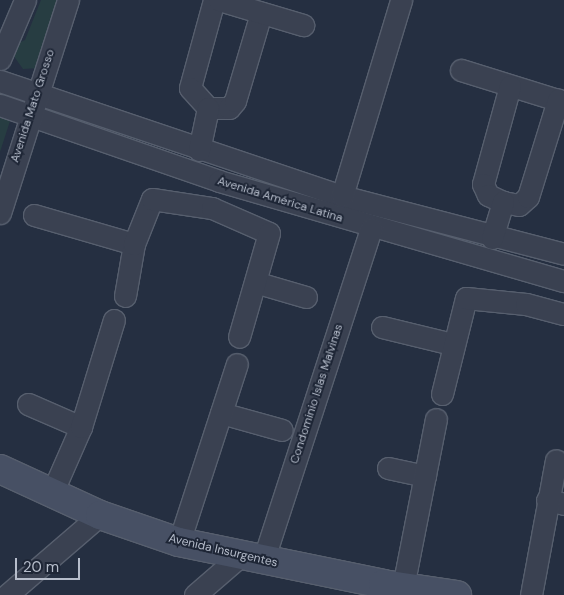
<!DOCTYPE html>
<html>
<head>
<meta charset="utf-8">
<style>
  body { margin:0 }
  #map { position:relative; width:564px; height:595px; overflow:hidden; background:#252f41; font-family:"DM Sans",sans-serif }
  div>[style] { position:absolute }
  [style*='--x'] { left:calc(var(--x)*1px); top:calc(var(--y)*1px); width:calc(var(--w)*1px); rotate:calc(var(--a)*1deg) }
  .green>* { inset:0; background:#273d42 }
  .roads { filter:drop-shadow(1px 0 #575f6e) drop-shadow(-1px 0 #575f6e) drop-shadow(0 1px #575f6e) drop-shadow(0 -1px #575f6e) }
  .street>* { height:21px; margin:-10.5px; padding:0 10.5px; transform-origin:10.5px; border-radius:10.5px; background:#3a4151 }
  .secondary>* { height:28px; margin:-14px; padding:0 14px; transform-origin:14px; border-radius:14px; background:#475064 }
  span { translate:-50% -50%; white-space:nowrap; text-align:center; line-height:1.15; -webkit-text-stroke:4px #1e2636; paint-order:stroke }
  .street-label { font-size:12px; color:#b6bdcb }
  .scale { position:absolute; left:15px; top:558px; width:65px; height:22px; box-sizing:border-box; border:2px solid #b6bdcb; border-top:0; padding-left:6px; font-size:15px; line-height:18px; white-space:nowrap; color:#b6bdcb; -webkit-text-stroke:4px #1e2636; paint-order:stroke }
</style>
</head>
<body>
<div id="map">
  <div class="green">
    <i style="clip-path:polygon(41px 0,57px 0,40px 68px,23px 69px,13px 55px,16px 44px,25px 40px)"></i>
    <i style="clip-path:polygon(0 116px,10px 121px,0 152px)"></i>
  </div>
  <div class="roads">
    <div class="street">
      <i style="--x:214;--y:0;--w:91;--a:105.3"></i>
      <i style="--x:190;--y:88;--w:27;--a:48"></i>
      <i style="--x:208;--y:108;--w:21;--a:0"></i>
      <i style="--x:229;--y:108;--w:9;--a:-49"></i>
      <i style="--x:235;--y:101;--w:92;--a:-73.5"></i>
      <i style="--x:219;--y:0;--w:88;--a:16.6"></i>
      <i style="--x:0;--y:59;--w:64;--a:-67"></i>
      <i style="--x:461;--y:70;--w:108;--a:17.3"></i>
      <i style="--x:0;--y:81;--w:361;--a:18.6"></i>
      <i style="--x:342;--y:196;--w:229;--a:14.6"></i>
      <i style="--x:510;--y:86;--w:102;--a:105.4"></i>
      <i style="--x:483;--y:184;--w:12;--a:66"></i>
      <i style="--x:488;--y:195;--w:17;--a:25"></i>
      <i style="--x:503;--y:202;--w:16;--a:11"></i>
      <i style="--x:519;--y:205;--w:12;--a:-42"></i>
      <i style="--x:528;--y:197;--w:102;--a:-72.8"></i>
      <i style="--x:0;--y:105;--w:232;--a:19.1"></i>
      <i style="--x:219;--y:181;--w:359;--a:16.2"></i>
      <i style="--x:199;--y:150;--w:43;--a:-77.9"></i>
      <i style="--x:342;--y:196;--w:205;--a:-73.2"></i>
      <i style="--x:0;--y:213;--w:224;--a:-72.3"></i>
      <i style="--x:34;--y:215;--w:104;--a:16.2"></i>
      <i style="--x:492;--y:238;--w:38;--a:-73"></i>
      <i style="--x:258;--y:283;--w:50;--a:16.3"></i>
      <i style="--x:125;--y:296;--w:53;--a:-80.2"></i>
      <i style="--x:134;--y:244;--w:48;--a:-68.2"></i>
      <i style="--x:152;--y:199;--w:61;--a:8.5"></i>
      <i style="--x:212;--y:208;--w:62;--a:23.7"></i>
      <i style="--x:269;--y:233;--w:108;--a:106.1"></i>
      <i style="--x:382;--y:327;--w:72;--a:13.7"></i>
      <i style="--x:442;--y:394;--w:99;--a:-76"></i>
      <i style="--x:466;--y:298;--w:60;--a:5.7"></i>
      <i style="--x:526;--y:304;--w:39;--a:15"></i>
      <i style="--x:28;--y:404;--w:58;--a:23.5"></i>
      <i style="--x:221;--y:413;--w:63;--a:15.6"></i>
      <i style="--x:388;--y:468;--w:38;--a:12"></i>
      <i style="--x:52;--y:493;--w:72;--a:-66.3"></i>
      <i style="--x:81;--y:427;--w:112;--a:-72.9"></i>
      <i style="--x:547;--y:500;--w:17;--a:13"></i>
      <i style="--x:179;--y:542;--w:187;--a:-72"></i>
      <i style="--x:263;--y:561;--w:350;--a:-72"></i>
      <i style="--x:403;--y:587;--w:171;--a:-78.9"></i>
      <i style="--x:7;--y:595;--w:123;--a:-40.7"></i>
      <i style="--x:195;--y:595;--w:60;--a:-40.9"></i>
      <i style="--x:531;--y:595;--w:137;--a:-79.5"></i>
    </div>
    <div class="secondary">
      <i style="--x:0;--y:469;--w:110;--a:24.7"></i>
      <i style="--x:100;--y:515;--w:83;--a:18.9"></i>
      <i style="--x:179;--y:542;--w:208;--a:11.6"></i>
      <i style="--x:383;--y:584;--w:75;--a:8.5"></i>
    </div>
  </div>
  <div class="street-label">
    <span style="left:33px;top:106px;rotate:-72deg">Avenida Mato Grosso</span>
    <span style="left:280px;top:200px;rotate:17deg">Avenida América Latina</span>
    <span style="left:317px;top:394px;rotate:-72deg">Condominio Islas Malvinas</span>
    <span style="left:223px;top:551px;rotate:13deg">Avenida Insurgentes</span>
  </div>
  <div class="scale">20 m</div>
</div>
</body>
</html>
